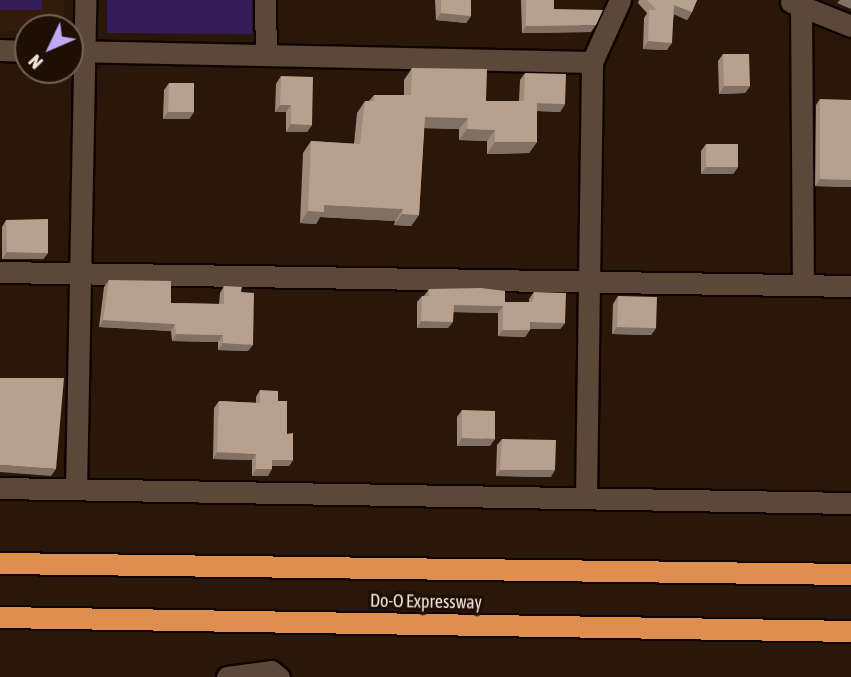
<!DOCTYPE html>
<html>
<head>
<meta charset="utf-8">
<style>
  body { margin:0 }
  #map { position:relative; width:851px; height:677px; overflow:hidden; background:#291709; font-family:"Asap Condensed",sans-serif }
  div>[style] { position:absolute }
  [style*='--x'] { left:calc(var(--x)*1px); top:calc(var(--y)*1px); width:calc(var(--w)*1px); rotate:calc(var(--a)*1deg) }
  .built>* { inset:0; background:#321b08 }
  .green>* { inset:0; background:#341c5a }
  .roads { filter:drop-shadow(2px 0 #110300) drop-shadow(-2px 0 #110300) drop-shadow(0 2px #110300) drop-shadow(0 -2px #110300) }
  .minor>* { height:21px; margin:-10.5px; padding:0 10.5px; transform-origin:10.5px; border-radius:10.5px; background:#5c4839 }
  .motorway>* { height:21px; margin:-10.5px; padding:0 10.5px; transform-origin:10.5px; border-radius:10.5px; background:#de8f4f }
  .wall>* { inset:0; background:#9e8a7b }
  .shaded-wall>* { inset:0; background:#817064 }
  .building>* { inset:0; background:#b8a08f }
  span { translate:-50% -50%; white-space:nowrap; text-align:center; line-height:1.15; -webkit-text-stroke:7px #1f0e03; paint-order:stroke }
  .street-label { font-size:18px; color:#efe3da }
  .north { position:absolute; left:14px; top:14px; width:70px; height:70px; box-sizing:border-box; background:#1f0e03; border:2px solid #726359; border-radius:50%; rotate:226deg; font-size:19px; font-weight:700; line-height:28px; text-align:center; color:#efe3da }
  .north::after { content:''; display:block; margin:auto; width:24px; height:32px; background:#bea9f4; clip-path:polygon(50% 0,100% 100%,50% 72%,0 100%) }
</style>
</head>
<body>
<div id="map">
  <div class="built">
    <i style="clip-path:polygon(0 0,64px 0,64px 22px,57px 28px,0 32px)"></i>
  </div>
  <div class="green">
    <i style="clip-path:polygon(0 0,42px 0,42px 10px,0 10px)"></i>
    <i style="clip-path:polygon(107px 0,252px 0,252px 34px,107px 33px)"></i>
  </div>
  <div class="roads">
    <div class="minor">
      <i style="--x:265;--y:0;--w:55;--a:89"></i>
      <i style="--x:791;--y:2;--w:65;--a:21.8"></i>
      <i style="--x:801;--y:5;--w:280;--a:89.6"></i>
      <i style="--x:0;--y:50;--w:28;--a:2"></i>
      <i style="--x:70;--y:51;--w:522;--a:1.21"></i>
      <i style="--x:0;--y:272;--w:851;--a:0.94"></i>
      <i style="--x:0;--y:488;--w:851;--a:1.01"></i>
      <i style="--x:76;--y:489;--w:489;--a:-88.9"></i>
      <i style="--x:586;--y:498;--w:436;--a:-89.2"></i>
      <i style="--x:592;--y:62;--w:68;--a:-65.7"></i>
      <i style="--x:227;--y:677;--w:44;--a:-7.8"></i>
      <i style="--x:271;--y:671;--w:10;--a:37"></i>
    </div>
    <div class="motorway">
      <i style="--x:0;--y:563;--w:851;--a:0.74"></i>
      <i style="--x:0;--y:617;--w:851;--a:0.94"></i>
    </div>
  </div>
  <div class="wall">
    <i style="clip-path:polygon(435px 0,471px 0,471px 16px,466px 23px,436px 20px)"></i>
    <i style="clip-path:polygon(521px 0,554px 0,554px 9px,591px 32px,522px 33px)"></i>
    <i style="clip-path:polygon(639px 0,697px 0,692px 12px,687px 20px,674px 14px,667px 50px,643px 49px,644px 18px,647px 13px,638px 3px)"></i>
    <i style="clip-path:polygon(723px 54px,750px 86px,745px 93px,719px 94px,718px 61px)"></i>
    <i style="clip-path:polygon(412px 68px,486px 101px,519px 101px,520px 80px,525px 73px,565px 104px,560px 112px,537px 111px,537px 142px,529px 153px,487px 154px,487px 141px,459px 140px,459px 129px,424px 128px,419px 215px,411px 226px,394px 225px,395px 221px,320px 217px,316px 224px,300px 223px,303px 153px,311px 141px,354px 144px,357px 113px,365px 101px,369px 101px,374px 95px,404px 95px,404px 80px)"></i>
    <i style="clip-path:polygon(281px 76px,312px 125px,307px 132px,286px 132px,286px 112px,275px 112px,276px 84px)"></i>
    <i style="clip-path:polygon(169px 83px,194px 112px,189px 119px,163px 119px,164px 90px)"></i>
    <i style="clip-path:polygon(820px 99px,851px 187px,815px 186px,816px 105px)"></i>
    <i style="clip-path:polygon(706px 144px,738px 167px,733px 174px,701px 174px,701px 151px)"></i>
    <i style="clip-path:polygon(6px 220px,48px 253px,43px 259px,2px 259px,2px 227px)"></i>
    <i style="clip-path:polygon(109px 280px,171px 303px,219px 304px,220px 293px,224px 286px,241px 292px,248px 351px,218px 350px,218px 342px,172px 341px,171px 331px,99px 327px,104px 287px)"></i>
    <i style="clip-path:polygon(429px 289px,505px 302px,529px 302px,529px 299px,534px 292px,565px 323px,560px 329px,530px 329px,525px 337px,498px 336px,498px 313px,453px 312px,448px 328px,417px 328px,417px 302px,422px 296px,424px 296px)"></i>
    <i style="clip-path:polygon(618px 296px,656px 328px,651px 335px,612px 334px,613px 304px)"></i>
    <i style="clip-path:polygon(260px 390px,278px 401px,293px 460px,289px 466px,272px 466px,268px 476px,252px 476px,252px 460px,213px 459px,214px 408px,219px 401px,256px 403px,256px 397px)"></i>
    <i style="clip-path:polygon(462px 410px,490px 446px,457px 446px,457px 417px)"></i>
    <i style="clip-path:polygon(502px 439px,551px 477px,496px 476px,497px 445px)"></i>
  </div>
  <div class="shaded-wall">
    <i style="clip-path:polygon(840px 0,851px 0,851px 9px,837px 3px)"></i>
    <i style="clip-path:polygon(674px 5px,692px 12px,687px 20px,669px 12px)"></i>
    <i style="clip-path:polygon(441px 13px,471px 16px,466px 23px,436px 20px)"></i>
    <i style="clip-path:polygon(596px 25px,591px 32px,522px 33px,526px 26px)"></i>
    <i style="clip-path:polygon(648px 41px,672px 43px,667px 50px,643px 49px)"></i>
    <i style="clip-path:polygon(724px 86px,750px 86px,745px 93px,719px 94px)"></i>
    <i style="clip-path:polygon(524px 103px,565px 104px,560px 112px,519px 110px)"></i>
    <i style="clip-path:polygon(280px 105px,291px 105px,286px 112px,275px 112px)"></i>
    <i style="clip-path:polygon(168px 112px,194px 112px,189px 119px,163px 119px)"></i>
    <i style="clip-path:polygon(425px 117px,468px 118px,459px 129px,417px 128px)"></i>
    <i style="clip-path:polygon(291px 124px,312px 125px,307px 132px,286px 132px)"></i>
    <i style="clip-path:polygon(467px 129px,495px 130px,487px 141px,459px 140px)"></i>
    <i style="clip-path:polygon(495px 142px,537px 142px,529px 153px,487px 154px)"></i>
    <i style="clip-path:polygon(706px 167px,738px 167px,733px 174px,701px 174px)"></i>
    <i style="clip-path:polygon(820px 179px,851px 180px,851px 187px,815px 186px)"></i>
    <i style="clip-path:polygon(324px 205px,403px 209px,395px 221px,320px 217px,316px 224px,300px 223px,308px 211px)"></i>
    <i style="clip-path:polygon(402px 214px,419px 215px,411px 226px,394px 225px)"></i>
    <i style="clip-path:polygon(7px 252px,48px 253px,43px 259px,2px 259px)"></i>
    <i style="clip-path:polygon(454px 305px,503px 306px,498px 313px,449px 312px)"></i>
    <i style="clip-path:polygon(103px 320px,175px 324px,171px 331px,99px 327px)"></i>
    <i style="clip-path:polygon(421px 321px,453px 322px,448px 328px,417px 328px)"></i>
    <i style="clip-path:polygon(530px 322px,565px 323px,560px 329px,525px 329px)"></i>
    <i style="clip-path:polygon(617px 327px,656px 328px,651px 335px,612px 334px)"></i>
    <i style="clip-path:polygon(503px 330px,530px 330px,525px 337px,498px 336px)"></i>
    <i style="clip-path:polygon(176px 334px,223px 335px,218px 342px,172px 341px)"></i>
    <i style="clip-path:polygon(223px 343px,253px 345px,248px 351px,218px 350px)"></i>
    <i style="clip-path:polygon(462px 438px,495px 439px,490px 446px,457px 446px)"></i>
    <i style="clip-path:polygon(217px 452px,256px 454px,252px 460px,213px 459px)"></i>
    <i style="clip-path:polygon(272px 460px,293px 460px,289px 466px,268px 466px)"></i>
    <i style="clip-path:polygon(0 465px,56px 469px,51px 476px,0 472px)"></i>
    <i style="clip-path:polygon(256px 469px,272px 469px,268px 476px,252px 476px)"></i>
    <i style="clip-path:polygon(500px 470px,555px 470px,551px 477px,496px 476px)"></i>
  </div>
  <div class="building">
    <i style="clip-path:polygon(441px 0,471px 0,471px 16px,441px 13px)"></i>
    <i style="clip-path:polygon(526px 0,554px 0,554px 9px,603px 10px,596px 25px,526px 26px)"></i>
    <i style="clip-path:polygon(647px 0,697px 0,692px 12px,674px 5px,672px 43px,648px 41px,649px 10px,657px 10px)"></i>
    <i style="clip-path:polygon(723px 54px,749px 54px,750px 86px,724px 86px)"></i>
    <i style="clip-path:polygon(412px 68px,487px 69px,486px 101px,537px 101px,537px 142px,495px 142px,495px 130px,467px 129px,468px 118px,425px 117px,419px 215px,402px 214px,403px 209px,324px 205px,324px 212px,308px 211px,311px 141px,360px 144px,365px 101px,374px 101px,374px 95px,411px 95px)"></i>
    <i style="clip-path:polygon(525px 73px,566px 74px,565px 104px,537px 103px,537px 101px,524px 101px)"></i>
    <i style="clip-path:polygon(281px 76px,313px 77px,312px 125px,291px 124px,291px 105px,280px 105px)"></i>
    <i style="clip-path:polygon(169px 83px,194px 83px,194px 112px,168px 112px)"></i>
    <i style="clip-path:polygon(820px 99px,851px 100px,851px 180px,820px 179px)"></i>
    <i style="clip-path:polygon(706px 144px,738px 144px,738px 167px,706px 167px)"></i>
    <i style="clip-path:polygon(48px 219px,48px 253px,7px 252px,6px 220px)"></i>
    <i style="clip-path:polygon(109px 280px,171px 281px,171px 303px,224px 304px,224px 286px,242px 287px,241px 292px,254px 293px,253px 345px,223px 343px,223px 335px,176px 334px,175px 324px,103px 320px)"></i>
    <i style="clip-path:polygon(481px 288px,505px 291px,505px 302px,533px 302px,534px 292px,566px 293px,565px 323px,530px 322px,530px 330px,503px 330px,503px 306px,454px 305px,453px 322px,421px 321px,422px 296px,429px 296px,429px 289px)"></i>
    <i style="clip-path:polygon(618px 296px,657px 297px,656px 328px,617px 327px)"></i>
    <i style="clip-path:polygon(0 378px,64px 378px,56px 469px,0 465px)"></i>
    <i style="clip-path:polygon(260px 390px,278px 391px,278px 401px,287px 401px,287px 434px,293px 433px,293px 460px,272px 460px,272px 469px,256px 469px,256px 454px,217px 452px,219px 401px,260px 403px)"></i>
    <i style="clip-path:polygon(462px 410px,495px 411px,495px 439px,462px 438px)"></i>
    <i style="clip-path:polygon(502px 439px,556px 440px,555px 470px,500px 470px)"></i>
  </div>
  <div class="street-label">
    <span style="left:426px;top:602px;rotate:1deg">Do-O Expressway</span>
  </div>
  <div class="north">N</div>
</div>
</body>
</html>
